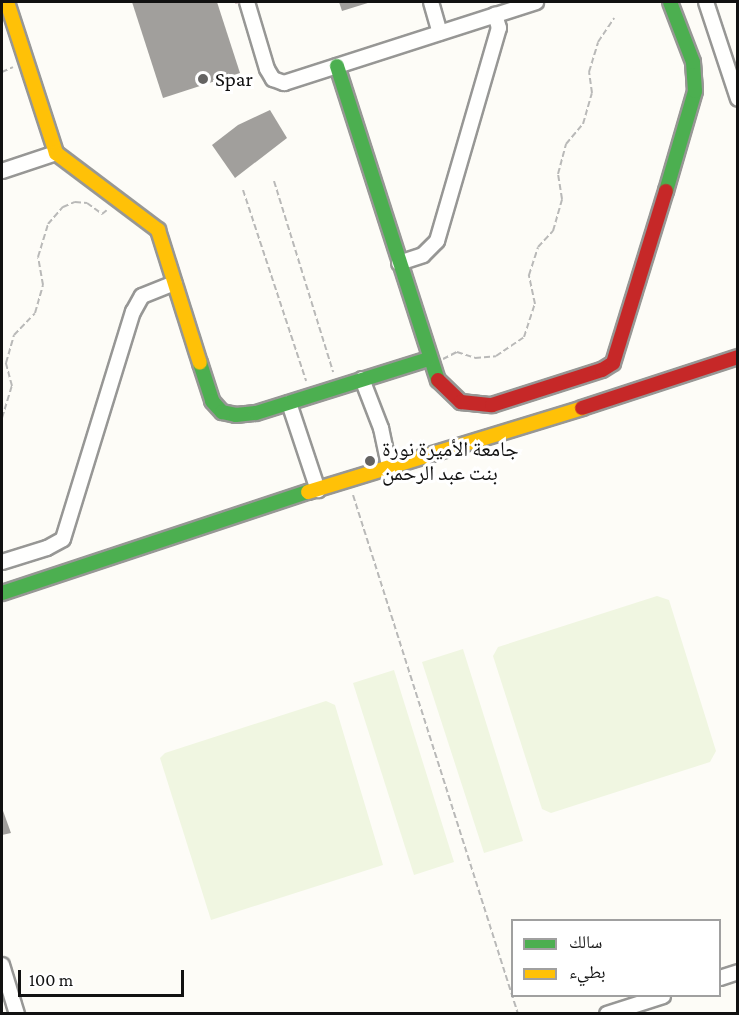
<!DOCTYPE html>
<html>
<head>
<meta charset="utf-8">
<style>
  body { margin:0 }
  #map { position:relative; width:739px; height:1015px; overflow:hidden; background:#fdfcf7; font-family:"Crimson Pro","Noto Naskh Arabic",serif }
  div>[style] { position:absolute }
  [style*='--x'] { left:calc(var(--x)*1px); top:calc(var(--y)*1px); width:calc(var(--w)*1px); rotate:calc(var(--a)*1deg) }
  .pitch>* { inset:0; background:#f0f6e1 }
  .building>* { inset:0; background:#a19f9c }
  .path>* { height:2px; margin-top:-1px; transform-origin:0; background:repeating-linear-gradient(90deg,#b9b9b8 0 6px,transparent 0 9px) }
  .roads { filter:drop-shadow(2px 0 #979795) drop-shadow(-2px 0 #979795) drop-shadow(0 2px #979795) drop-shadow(0 -2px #979795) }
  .street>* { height:14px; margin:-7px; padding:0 7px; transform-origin:7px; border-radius:7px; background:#fffffe }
  .fast>* { height:14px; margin:-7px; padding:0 7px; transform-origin:7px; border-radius:7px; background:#4caf50 }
  .slow>* { height:14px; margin:-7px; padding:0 7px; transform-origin:7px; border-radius:7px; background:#ffc107 }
  .jam>* { height:14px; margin:-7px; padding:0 7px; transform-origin:7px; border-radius:7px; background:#c62828 }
  .tram>* { height:1.5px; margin:-0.75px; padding:0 0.75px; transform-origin:0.75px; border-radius:0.75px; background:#d9c6c7 }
  .dots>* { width:16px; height:16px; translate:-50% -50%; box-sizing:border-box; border:3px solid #fff; border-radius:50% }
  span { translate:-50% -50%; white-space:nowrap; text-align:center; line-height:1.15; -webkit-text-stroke:6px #fff; paint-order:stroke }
  .poi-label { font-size:21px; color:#111 }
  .left { translate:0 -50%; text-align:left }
  .frame { position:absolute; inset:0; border:3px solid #111; pointer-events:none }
  .legend { position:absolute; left:511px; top:919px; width:210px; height:78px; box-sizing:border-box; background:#fff; border:2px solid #a0a0a0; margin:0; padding:8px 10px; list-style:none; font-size:18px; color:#111 }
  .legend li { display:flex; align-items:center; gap:12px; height:30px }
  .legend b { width:30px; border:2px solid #a0a0a0 }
  .scale { position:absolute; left:18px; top:970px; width:166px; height:27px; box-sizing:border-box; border:3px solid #111; border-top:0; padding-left:8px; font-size:18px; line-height:21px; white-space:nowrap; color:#111; -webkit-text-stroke:4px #fff; paint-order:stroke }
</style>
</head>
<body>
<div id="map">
  <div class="pitch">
    <i style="clip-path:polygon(657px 596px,669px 600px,716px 751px,710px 762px,551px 813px,542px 809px,493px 656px,498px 647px)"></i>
    <i style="clip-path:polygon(463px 649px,523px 841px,484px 853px,422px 662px)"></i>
    <i style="clip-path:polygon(394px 670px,454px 862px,414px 875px,353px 683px)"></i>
    <i style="clip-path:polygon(326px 701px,335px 705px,383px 865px,211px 920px,160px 758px,165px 753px)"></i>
  </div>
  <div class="building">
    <i style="clip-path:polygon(132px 2px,217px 2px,240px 73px,163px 98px)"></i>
    <i style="clip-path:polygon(339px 2px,371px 2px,342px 11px)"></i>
    <i style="clip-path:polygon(270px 110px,287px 138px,235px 178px,212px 145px,238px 125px)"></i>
    <i style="clip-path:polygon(2px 808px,11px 833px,2px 835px)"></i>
  </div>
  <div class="path">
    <i style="--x:2;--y:72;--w:12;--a:-24"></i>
    <i style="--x:274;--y:181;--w:200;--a:72.8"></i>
    <i style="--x:243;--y:190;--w:201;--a:71.7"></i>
    <i style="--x:443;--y:359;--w:16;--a:-27"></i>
    <i style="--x:457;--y:352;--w:19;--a:18"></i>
    <i style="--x:475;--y:358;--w:21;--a:-5"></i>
    <i style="--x:496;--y:356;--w:34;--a:-34"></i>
    <i style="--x:524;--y:337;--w:35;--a:-72"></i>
    <i style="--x:535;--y:304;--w:30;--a:-102"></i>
    <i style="--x:529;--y:275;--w:29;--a:-72"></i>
    <i style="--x:538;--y:247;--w:22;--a:-47"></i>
    <i style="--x:553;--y:231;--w:33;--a:-74"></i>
    <i style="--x:562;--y:199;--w:25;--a:-99"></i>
    <i style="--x:558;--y:174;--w:31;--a:-75"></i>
    <i style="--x:566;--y:144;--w:26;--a:-50"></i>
    <i style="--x:583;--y:124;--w:32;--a:-74"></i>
    <i style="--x:592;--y:93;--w:21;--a:-98"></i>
    <i style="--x:589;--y:72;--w:31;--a:-73"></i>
    <i style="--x:598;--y:42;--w:29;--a:-56"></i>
    <i style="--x:2;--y:418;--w:34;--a:-73"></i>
    <i style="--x:12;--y:386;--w:24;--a:-105"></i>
    <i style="--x:6;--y:363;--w:29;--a:-74"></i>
    <i style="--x:14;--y:335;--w:30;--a:-46"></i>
    <i style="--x:35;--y:313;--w:29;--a:-74"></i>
    <i style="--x:43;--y:285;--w:28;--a:-100"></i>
    <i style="--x:38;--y:257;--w:34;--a:-73"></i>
    <i style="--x:48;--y:224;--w:23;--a:-49"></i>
    <i style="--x:63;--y:207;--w:13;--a:-23"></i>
    <i style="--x:75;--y:202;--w:12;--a:5"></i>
    <i style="--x:87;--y:203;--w:19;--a:36"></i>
    <i style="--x:102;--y:214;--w:6;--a:-39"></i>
    <i style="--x:353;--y:495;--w:545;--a:72.36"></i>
  </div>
  <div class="roads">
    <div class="street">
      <i style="--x:247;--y:2;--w:70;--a:73.4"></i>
      <i style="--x:267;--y:69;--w:12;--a:59"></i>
      <i style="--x:273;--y:79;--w:12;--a:20"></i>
      <i style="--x:284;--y:83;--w:265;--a:-17.8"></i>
      <i style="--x:431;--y:2;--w:32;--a:74"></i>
      <i style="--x:706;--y:2;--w:102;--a:71.7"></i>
      <i style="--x:2;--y:171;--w:57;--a:-18.4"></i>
      <i style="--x:399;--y:263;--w:25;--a:-18"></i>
      <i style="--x:423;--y:255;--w:20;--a:-45"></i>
      <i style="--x:437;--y:241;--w:222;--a:-73.8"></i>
      <i style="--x:499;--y:28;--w:14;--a:-107"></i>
      <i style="--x:362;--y:379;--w:53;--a:68.8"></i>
      <i style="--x:381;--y:428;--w:38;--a:78"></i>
      <i style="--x:289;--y:403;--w:92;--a:71.6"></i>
      <i style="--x:2;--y:562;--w:47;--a:-17.3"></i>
      <i style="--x:47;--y:548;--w:18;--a:-29"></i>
      <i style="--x:63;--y:539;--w:238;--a:-72.9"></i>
      <i style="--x:133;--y:312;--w:18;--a:-61"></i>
      <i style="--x:142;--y:296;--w:35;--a:-22"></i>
      <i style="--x:2;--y:965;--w:51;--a:73"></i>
      <i style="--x:720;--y:978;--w:19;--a:-18"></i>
      <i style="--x:607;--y:1014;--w:59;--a:-17.8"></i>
    </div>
    <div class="fast">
      <i style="--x:337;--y:66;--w:330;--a:72.2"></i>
      <i style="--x:666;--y:191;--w:104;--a:-73.8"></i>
      <i style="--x:695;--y:91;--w:29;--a:-94"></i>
      <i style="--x:693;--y:62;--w:64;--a:-111"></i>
      <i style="--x:200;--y:363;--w:40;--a:72"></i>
      <i style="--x:212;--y:401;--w:15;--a:48"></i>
      <i style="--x:222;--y:412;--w:14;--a:12"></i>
      <i style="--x:236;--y:415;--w:20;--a:-6"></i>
      <i style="--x:256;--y:413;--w:180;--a:-17.4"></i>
      <i style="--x:2;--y:593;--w:322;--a:-18.3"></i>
    </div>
    <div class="slow">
      <i style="--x:7;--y:2;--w:159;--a:72"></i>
      <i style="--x:56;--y:153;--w:128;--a:37"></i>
      <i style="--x:158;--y:230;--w:139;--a:72.5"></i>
      <i style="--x:308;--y:492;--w:287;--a:-17"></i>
    </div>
    <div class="jam">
      <i style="--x:438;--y:380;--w:32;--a:44"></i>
      <i style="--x:461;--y:402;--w:31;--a:6"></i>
      <i style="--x:492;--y:405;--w:115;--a:-17.7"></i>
      <i style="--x:602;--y:370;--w:13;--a:-32"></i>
      <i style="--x:613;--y:363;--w:180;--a:-72.9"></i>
      <i style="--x:582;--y:408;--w:164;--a:-18.1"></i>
    </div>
  </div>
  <div class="tram">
    <i style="--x:236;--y:3;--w:5;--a:-11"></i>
  </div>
  <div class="dots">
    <i style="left:203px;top:79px;background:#646362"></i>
    <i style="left:370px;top:461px;background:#646362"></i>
  </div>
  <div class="poi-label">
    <span class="left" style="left:215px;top:79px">Spar</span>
    <span class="left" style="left:382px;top:461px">جامعة الأميرة نورة<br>بنت عبد الرحمن</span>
  </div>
  <div class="frame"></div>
  <ul class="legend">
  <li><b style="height:8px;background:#4caf50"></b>سالك</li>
  <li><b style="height:8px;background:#ffc107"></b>بطيء</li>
  </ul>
  <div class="scale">100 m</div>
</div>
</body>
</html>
